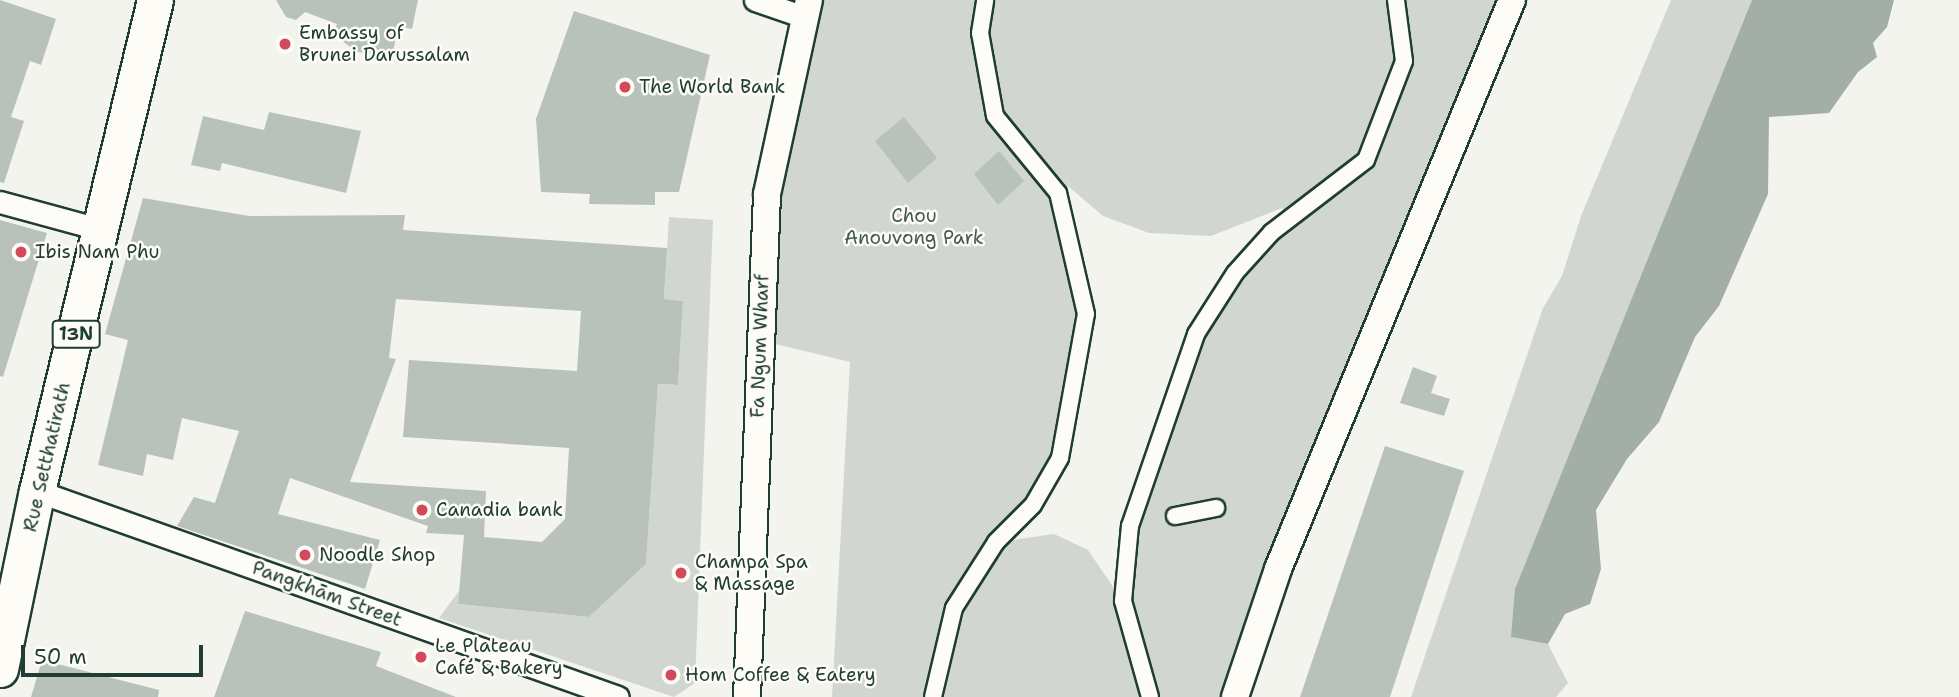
<!DOCTYPE html>
<html>
<head>
<meta charset="utf-8">
<style>
  body { margin:0 }
  #map { position:relative; width:1959px; height:697px; overflow:hidden; background:#f4f4ef; font-family:"Shantell Sans",sans-serif }
  div>[style] { position:absolute }
  [style*='--x'] { left:calc(var(--x)*1px); top:calc(var(--y)*1px); width:calc(var(--w)*1px); rotate:calc(var(--a)*1deg) }
  .green>* { inset:0; background:#d1d6d1 }
  .water>* { inset:0; background:#a3aea7 }
  .building>* { inset:0; background:#b9c1bb }
  .roads { filter:drop-shadow(2px 0 #1f3d34) drop-shadow(-2px 0 #1f3d34) drop-shadow(0 2px #1f3d34) drop-shadow(0 -2px #1f3d34) }
  .pedestrian>* { height:16px; margin:-8px; padding:0 8px; transform-origin:8px; border-radius:8px; background:#fdfcf7 }
  .minor>* { height:21px; margin:-10.5px; padding:0 10.5px; transform-origin:10.5px; border-radius:10.5px; background:#fdfcf7 }
  .tertiary>* { height:26px; margin:-13px; padding:0 13px; transform-origin:13px; border-radius:13px; background:#fdfcf7 }
  .trunk>* { height:35px; margin:-17.5px; padding:0 17.5px; transform-origin:17.5px; border-radius:17.5px; background:#fdfcf7 }
  .dots>* { width:19px; height:19px; translate:-50% -50%; box-sizing:border-box; border:4px solid #fdfcf7; border-radius:50% }
  span { translate:-50% -50%; white-space:nowrap; text-align:center; line-height:1.15; -webkit-text-stroke:5px #fdfcf7; paint-order:stroke }
  .shield-label span { padding:2px 5px; background:#fdfcf7; border:2px solid; border-radius:5px; -webkit-text-stroke-width:0 }
  .shield-label { font-size:18px; color:#1f3d34; font-weight:700 }
  .poi-label { font-size:19px; color:#1f3d34 }
  .left { translate:0 -50%; text-align:left }
  .park-label { font-size:19px; color:#435c53 }
  .street-label { font-size:19px; color:#1f3d34 }
  .scale { position:absolute; left:21px; top:645px; width:182px; height:32px; box-sizing:border-box; border:4px solid #1f3d34; border-top:0; padding-left:9px; font-size:21px; line-height:24px; white-space:nowrap; color:#1f3d34; -webkit-text-stroke:5px #fdfcf7; paint-order:stroke }
</style>
</head>
<body>
<div id="map">
  <div class="green">
    <i style="clip-path:polygon(evenodd,809px 0,1512px 0,1235px 697px,832px 697px,850px 362px,759px 340px,767px 194px,809px 0,1068px 186px,1103px 216px,1149px 233px,1211px 236px,1282px 208px,1291px 218px,1235px 273px,1196px 334px,1130px 526px,1122px 600px,1088px 550px,1054px 534px,998px 542px,1060px 458px,1086px 314px,1058px 193px,1068px 186px)"></i>
    <i style="clip-path:polygon(1671px 0,1752px 0,1511px 637px,1548px 644px,1568px 683px,1556px 697px,1411px 697px,1543px 308px,1562px 276px,1581px 216px)"></i>
    <i style="clip-path:polygon(669px 217px,713px 220px,695px 683px,674px 697px,439px 618px,459px 591px,458px 604px,589px 617px,646px 564px,658px 384px,678px 385px,683px 301px,664px 299px)"></i>
  </div>
  <div class="water">
    <i style="clip-path:polygon(1752px 0,1894px 0,1887px 27px,1873px 43px,1877px 57px,1858px 72px,1829px 113px,1769px 117px,1768px 194px,1719px 306px,1695px 337px,1659px 422px,1627px 459px,1596px 510px,1601px 569px,1590px 604px,1565px 614px,1548px 644px,1511px 637px,1515px 589px)"></i>
  </div>
  <div class="building">
    <i style="clip-path:polygon(0 0,56px 19px,41px 65px,30px 61px,11px 117px,24px 121px,4px 183px,0 182px)"></i>
    <i style="clip-path:polygon(276px 0,418px 0,412px 29px,398px 26px,393px 52px,371px 53px,357px 52px,333px 34px,337px 24px,305px 12px,296px 20px,286px 17px)"></i>
    <i style="clip-path:polygon(574px 11px,710px 55px,679px 192px,655px 192px,655px 205px,589px 204px,590px 194px,541px 192px,536px 119px)"></i>
    <i style="clip-path:polygon(269px 112px,361px 131px,346px 193px,222px 163px,220px 171px,191px 165px,203px 116px,264px 130px)"></i>
    <i style="clip-path:polygon(904px 117px,937px 158px,908px 183px,875px 141px)"></i>
    <i style="clip-path:polygon(999px 151px,1024px 181px,998px 205px,974px 174px)"></i>
    <i style="clip-path:polygon(evenodd,143px 198px,249px 216px,405px 215px,403px 230px,667px 248px,664px 299px,683px 301px,678px 385px,658px 384px,646px 564px,589px 617px,458px 604px,464px 535px,426px 533px,428px 526px,290px 478px,278px 514px,380px 540px,365px 589px,177px 526px,194px 497px,215px 503px,239px 431px,182px 418px,173px 460px,147px 454px,143px 476px,98px 465px,128px 340px,105px 334px,143px 198px,396px 299px,581px 311px,577px 371px,409px 360px,403px 437px,569px 448px,565px 519px,542px 542px,484px 537px,486px 491px,350px 482px,396px 359px,389px 358px,396px 299px)"></i>
    <i style="clip-path:polygon(0 220px,47px 233px,3px 377px,0 376px)"></i>
    <i style="clip-path:polygon(1413px 367px,1437px 376px,1431px 393px,1450px 399px,1444px 416px,1400px 403px)"></i>
    <i style="clip-path:polygon(1385px 446px,1464px 471px,1390px 697px,1300px 697px)"></i>
    <i style="clip-path:polygon(245px 611px,381px 652px,376px 666px,456px 697px,214px 697px)"></i>
    <i style="clip-path:polygon(42px 660px,159px 690px,158px 697px,31px 697px)"></i>
  </div>
  <div class="roads">
    <div class="pedestrian">
      <i style="--x:1175;--y:516;--w:42;--a:-11"></i>
      <i style="--x:933;--y:697;--w:91;--a:-76.7"></i>
      <i style="--x:954;--y:608;--w:78;--a:-57.5"></i>
      <i style="--x:996;--y:542;--w:52;--a:-45"></i>
      <i style="--x:1033;--y:505;--w:54;--a:-60.1"></i>
      <i style="--x:1060;--y:458;--w:146;--a:-79.8"></i>
      <i style="--x:1086;--y:314;--w:124;--a:-103"></i>
      <i style="--x:1058;--y:193;--w:99;--a:-129.3"></i>
      <i style="--x:995;--y:116;--w:84;--a:-100.2"></i>
      <i style="--x:980;--y:33;--w:33;--a:-81"></i>
      <i style="--x:1150;--y:697;--w:100;--a:-105.7"></i>
      <i style="--x:1123;--y:601;--w:75;--a:-84.7"></i>
      <i style="--x:1130;--y:526;--w:203;--a:-71"></i>
      <i style="--x:1196;--y:334;--w:72;--a:-57.4"></i>
      <i style="--x:1235;--y:273;--w:55;--a:-47.9"></i>
      <i style="--x:1272;--y:232;--w:118;--a:-37.5"></i>
      <i style="--x:1366;--y:160;--w:106;--a:-69"></i>
      <i style="--x:1404;--y:61;--w:62;--a:-97.5"></i>
    </div>
    <div class="minor">
      <i style="--x:755;--y:0;--w:52;--a:19.1"></i>
      <i style="--x:0;--y:202;--w:103;--a:15.3"></i>
      <i style="--x:37;--y:491;--w:616;--a:19.52"></i>
    </div>
    <div class="tertiary">
      <i style="--x:747;--y:697;--w:503;--a:-87.72"></i>
      <i style="--x:767;--y:194;--w:198;--a:-77.8"></i>
      <i style="--x:1235;--y:697;--w:135;--a:-71.4"></i>
      <i style="--x:1278;--y:569;--w:615;--a:-67.65"></i>
    </div>
    <div class="trunk">
      <i style="--x:0;--y:669;--w:182;--a:-78.3"></i>
      <i style="--x:37;--y:491;--w:505;--a:-76.49"></i>
    </div>
  </div>
  <div class="dots">
    <i style="left:285px;top:44px;background:#d1495b"></i>
    <i style="left:625px;top:87px;background:#d1495b"></i>
    <i style="left:21px;top:252px;background:#d1495b"></i>
    <i style="left:422px;top:510px;background:#d1495b"></i>
    <i style="left:305px;top:555px;background:#d1495b"></i>
    <i style="left:681px;top:573px;background:#d1495b"></i>
    <i style="left:421px;top:657px;background:#d1495b"></i>
    <i style="left:671px;top:675px;background:#d1495b"></i>
  </div>
  <div class="shield-label">
    <span style="left:76px;top:334px">13N</span>
  </div>
  <div class="poi-label">
    <span class="left" style="left:299px;top:44px">Embassy of<br>Brunei Darussalam</span>
    <span class="left" style="left:639px;top:87px">The World Bank</span>
    <span class="left" style="left:35px;top:252px">Ibis Nam Phu</span>
    <span class="left" style="left:436px;top:510px">Canadia bank</span>
    <span class="left" style="left:319px;top:555px">Noodle Shop</span>
    <span class="left" style="left:695px;top:573px">Champa Spa<br>&amp; Massage</span>
    <span class="left" style="left:435px;top:657px">Le Plateau<br>Café &amp; Bakery</span>
    <span class="left" style="left:685px;top:675px">Hom Coffee &amp; Eatery</span>
  </div>
  <div class="park-label">
    <span style="left:914px;top:227px">Chou<br>Anouvong Park</span>
  </div>
  <div class="street-label">
    <span style="left:760px;top:346px;rotate:-88deg">Fa Ngum Wharf</span>
    <span style="left:47px;top:457px;rotate:-77deg">Rue Setthatirath</span>
    <span style="left:327px;top:594px;rotate:20deg">Pangkhām Street</span>
  </div>
  <div class="scale">50 m</div>
</div>
</body>
</html>
